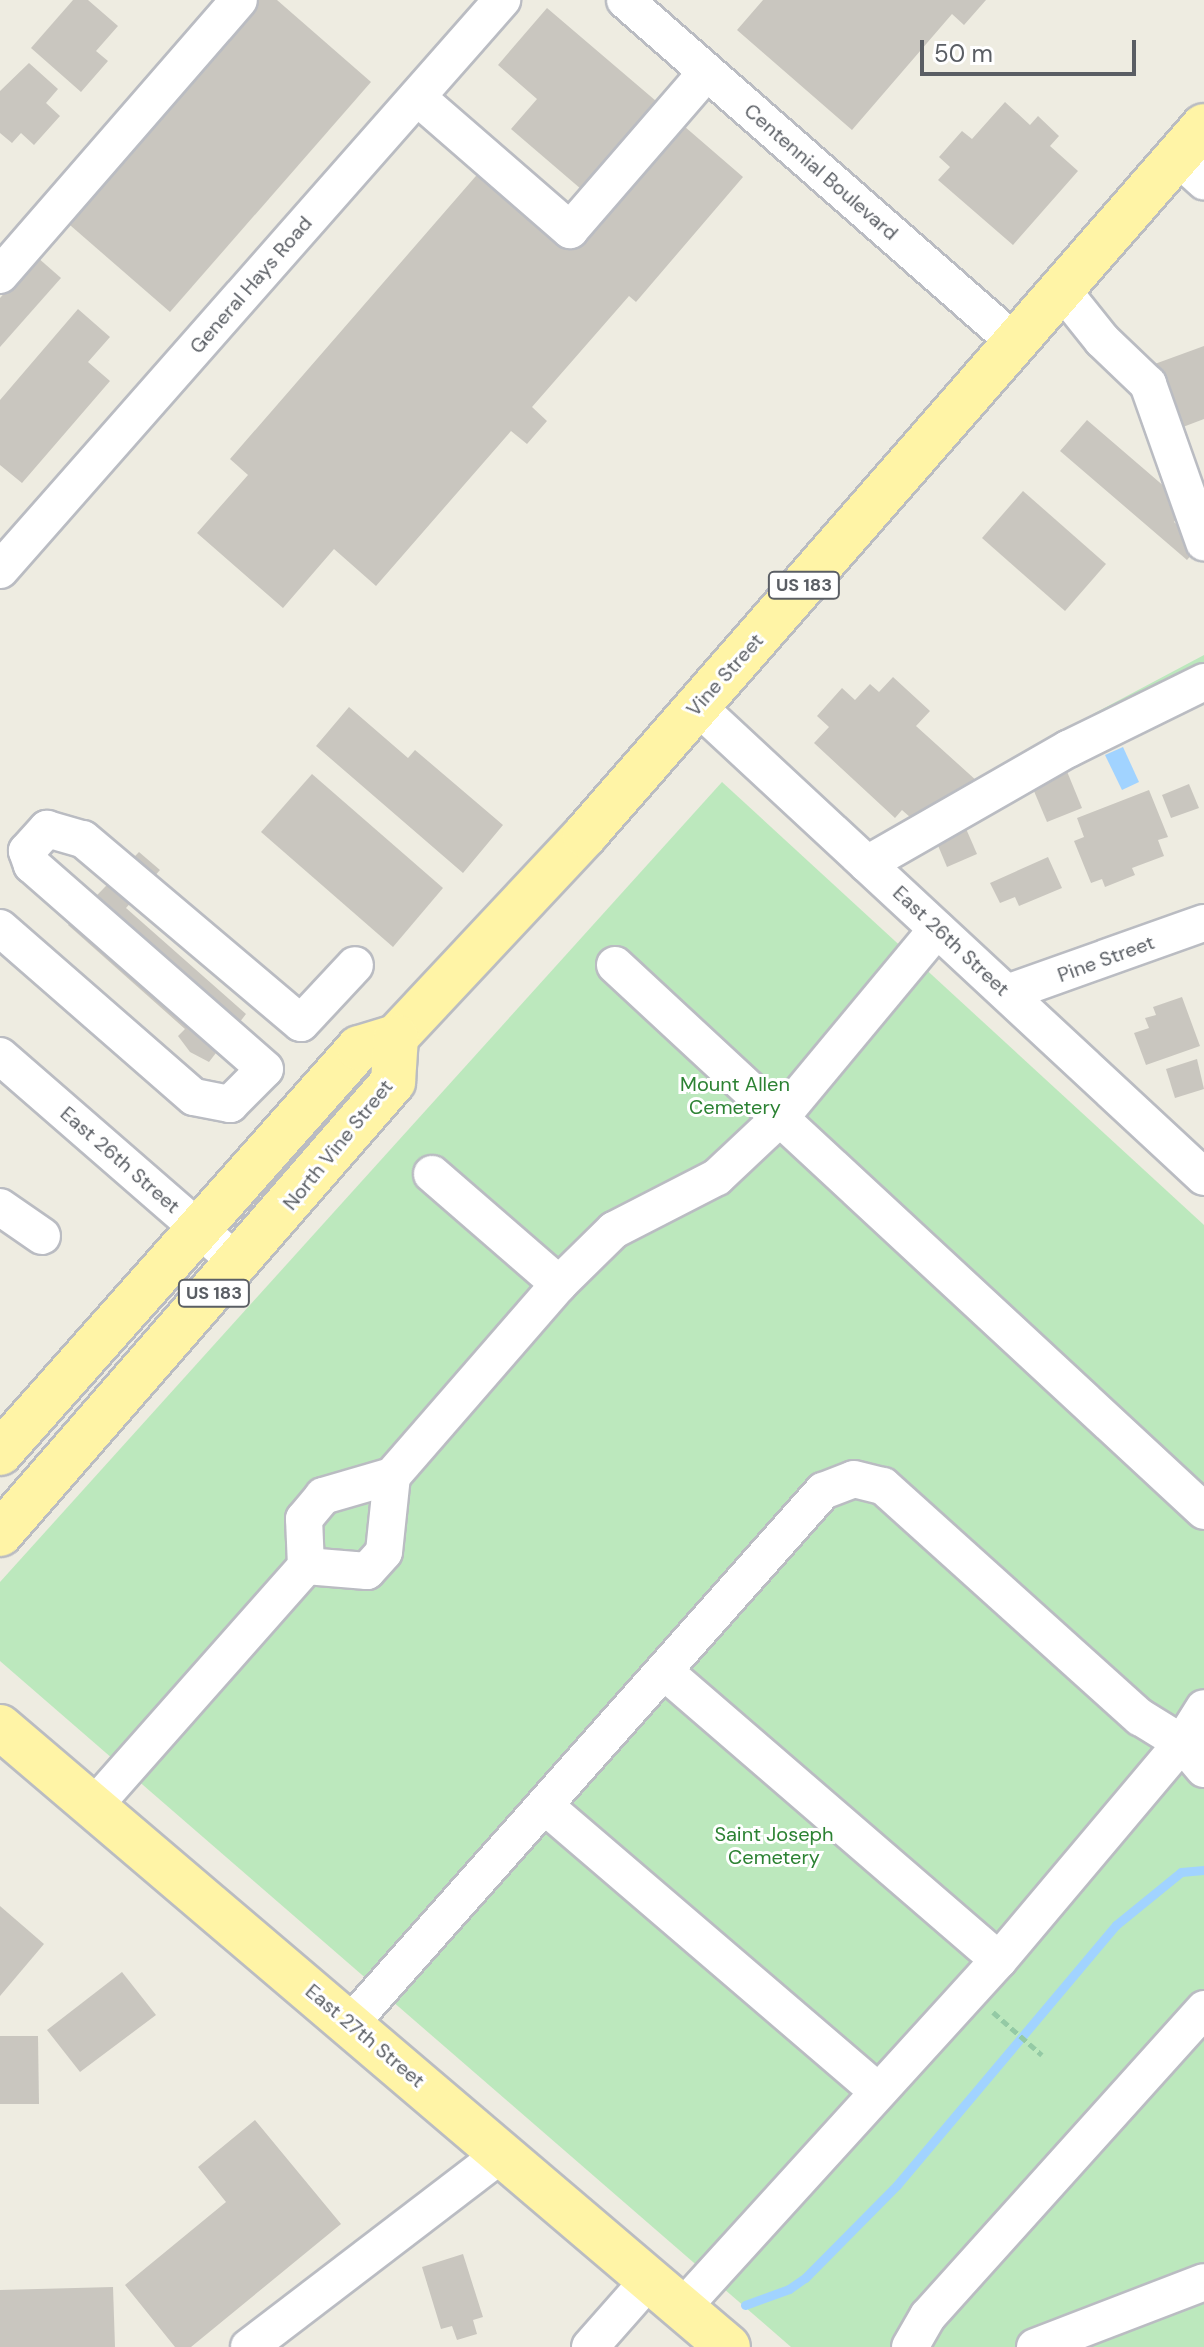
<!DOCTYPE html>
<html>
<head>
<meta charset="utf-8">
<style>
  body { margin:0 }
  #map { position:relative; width:1204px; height:2347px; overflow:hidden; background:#eeece1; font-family:"DM Sans",sans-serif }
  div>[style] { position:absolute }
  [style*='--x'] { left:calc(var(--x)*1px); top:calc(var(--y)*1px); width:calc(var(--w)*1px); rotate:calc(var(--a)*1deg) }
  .green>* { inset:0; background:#bce8bd }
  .water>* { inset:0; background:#a1d3ff }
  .stream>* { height:9px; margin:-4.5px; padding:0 4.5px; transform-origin:4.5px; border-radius:4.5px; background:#a1d3ff }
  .building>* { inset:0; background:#c9c6bf }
  .path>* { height:5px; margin-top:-2.5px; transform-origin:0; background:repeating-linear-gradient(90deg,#94caa5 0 8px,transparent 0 12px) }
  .roads { filter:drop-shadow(2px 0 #babcc2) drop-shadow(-2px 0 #babcc2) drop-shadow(0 2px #babcc2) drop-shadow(0 -2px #babcc2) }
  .minor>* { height:36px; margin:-18px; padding:0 18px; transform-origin:18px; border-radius:18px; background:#fff }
  .major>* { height:44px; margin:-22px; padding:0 22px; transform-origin:22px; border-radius:22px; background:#fff4a6 }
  span { translate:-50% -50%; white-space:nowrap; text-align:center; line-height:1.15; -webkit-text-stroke:6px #fff; paint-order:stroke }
  .shield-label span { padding:2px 6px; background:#fff; border:2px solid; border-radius:6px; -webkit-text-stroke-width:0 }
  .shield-label { font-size:18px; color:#5a5e64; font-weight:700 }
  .street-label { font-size:20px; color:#5a5e64 }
  .park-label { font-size:20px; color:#2c8233 }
  .scale { position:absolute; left:920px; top:40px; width:216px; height:36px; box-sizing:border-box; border:4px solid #5a5e64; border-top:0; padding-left:10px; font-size:24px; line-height:28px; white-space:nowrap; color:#5a5e64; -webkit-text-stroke:6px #fff; paint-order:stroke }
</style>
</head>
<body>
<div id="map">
  <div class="green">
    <i style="clip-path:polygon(1204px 655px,1204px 667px,1092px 719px,1093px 714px)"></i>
    <i style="clip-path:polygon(722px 782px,1204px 1225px,1204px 2347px,791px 2347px,0 1661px,0 1582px)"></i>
  </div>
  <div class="water">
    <i style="clip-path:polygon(1123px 747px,1139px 782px,1122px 790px,1105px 755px)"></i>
  </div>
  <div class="stream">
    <i style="--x:745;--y:2305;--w:47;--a:-20"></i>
    <i style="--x:789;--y:2289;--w:19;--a:-35"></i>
    <i style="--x:805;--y:2278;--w:131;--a:-45.3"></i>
    <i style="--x:897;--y:2185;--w:340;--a:-49.9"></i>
    <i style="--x:1116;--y:1925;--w:84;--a:-39.2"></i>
    <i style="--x:1181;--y:1872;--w:23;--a:-5"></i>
  </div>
  <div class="building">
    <i style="clip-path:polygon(73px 0,88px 0,118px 26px,96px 51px,108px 61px,81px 92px,31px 48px)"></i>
    <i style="clip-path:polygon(254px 0,277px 0,371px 82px,170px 312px,63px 219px)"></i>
    <i style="clip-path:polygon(763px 0,986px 0,964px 25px,952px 14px,852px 130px,737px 30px)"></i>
    <i style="clip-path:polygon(547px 8px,656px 101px,581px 189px,511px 129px,537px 99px,498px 65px)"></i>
    <i style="clip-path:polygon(29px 63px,58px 89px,46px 103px,60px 116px,34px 145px,21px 133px,12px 143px,0 133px,0 91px)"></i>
    <i style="clip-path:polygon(1005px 102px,1030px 125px,1038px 116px,1059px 136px,1050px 146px,1078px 171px,1013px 245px,938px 180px,950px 167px,939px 157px,962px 131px,972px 139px)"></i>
    <i style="clip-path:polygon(677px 120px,743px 177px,636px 302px,629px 296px,532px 407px,547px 421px,527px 444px,511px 431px,376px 586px,334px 549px,283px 608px,197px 533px,248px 475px,230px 459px,482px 169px,569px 245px)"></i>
    <i style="clip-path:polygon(37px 257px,61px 278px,0 347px,0 298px)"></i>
    <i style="clip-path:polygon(78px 309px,110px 337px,88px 362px,110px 381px,22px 483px,0 465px,0 400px)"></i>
    <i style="clip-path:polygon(1204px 346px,1204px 419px,1175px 430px,1152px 365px)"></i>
    <i style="clip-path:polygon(1087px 420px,1187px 506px,1174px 522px,1200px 545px,1187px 560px,1060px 451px)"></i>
    <i style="clip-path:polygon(1023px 491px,1106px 564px,1065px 611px,982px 538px)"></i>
    <i style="clip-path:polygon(893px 677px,930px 711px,916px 726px,978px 782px,911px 818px,902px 810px,895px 818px,814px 743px,829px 727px,817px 716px,842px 688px,855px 700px,870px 684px,879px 692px)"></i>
    <i style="clip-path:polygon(349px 707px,408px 758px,415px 750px,503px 825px,463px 873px,316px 746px)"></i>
    <i style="clip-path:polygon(1066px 769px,1082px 808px,1047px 822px,1031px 784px)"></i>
    <i style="clip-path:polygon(312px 774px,443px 888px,393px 947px,261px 832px)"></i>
    <i style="clip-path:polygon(1189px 784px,1199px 808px,1171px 818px,1162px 795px)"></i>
    <i style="clip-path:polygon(1149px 790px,1168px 837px,1158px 840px,1164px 856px,1132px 868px,1135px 875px,1105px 887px,1102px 879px,1091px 883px,1074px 841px,1084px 837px,1077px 818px)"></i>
    <i style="clip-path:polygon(964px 824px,977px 854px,947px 867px,934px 836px)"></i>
    <i style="clip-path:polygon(139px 852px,160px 870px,126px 908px,246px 1014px,209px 1062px,190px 1052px,178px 1036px,185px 1029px,68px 925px)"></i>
    <i style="clip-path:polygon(1048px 857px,1062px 888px,1019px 906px,1015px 897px,1000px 903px,990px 883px)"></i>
    <i style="clip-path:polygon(1182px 997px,1200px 1046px,1146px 1065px,1134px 1033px,1149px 1028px,1145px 1018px,1156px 1015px,1153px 1007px)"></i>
    <i style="clip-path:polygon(1197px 1059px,1204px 1089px,1175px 1098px,1166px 1069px)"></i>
    <i style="clip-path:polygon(0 1906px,44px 1944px,0 1996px)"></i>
    <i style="clip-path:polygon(122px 1972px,156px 2015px,80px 2072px,47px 2030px)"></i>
    <i style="clip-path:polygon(0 2036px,38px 2036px,39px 2104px,0 2104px)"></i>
    <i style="clip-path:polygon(255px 2120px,341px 2224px,191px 2347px,175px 2347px,125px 2285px,226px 2202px,198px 2167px)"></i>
    <i style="clip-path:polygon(463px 2254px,483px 2317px,473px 2320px,477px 2334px,457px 2340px,452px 2326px,441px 2329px,422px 2267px)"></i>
    <i style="clip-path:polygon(113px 2287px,115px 2347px,0 2347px,0 2290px)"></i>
  </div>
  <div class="path">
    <i style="--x:993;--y:2012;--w:65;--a:41.3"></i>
  </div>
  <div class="roads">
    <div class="minor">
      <i style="--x:625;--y:0;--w:522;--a:41.27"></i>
      <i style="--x:417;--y:97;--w:203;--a:41"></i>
      <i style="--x:570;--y:230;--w:209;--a:-49.1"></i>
      <i style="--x:1176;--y:156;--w:38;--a:42"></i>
      <i style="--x:0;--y:275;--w:364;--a:-49"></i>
      <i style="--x:1062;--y:290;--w:64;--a:51.3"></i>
      <i style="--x:1102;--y:340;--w:64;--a:43.7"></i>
      <i style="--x:1148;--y:384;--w:168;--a:70.5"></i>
      <i style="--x:0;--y:570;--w:760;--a:-48.63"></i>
      <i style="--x:697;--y:706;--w:692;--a:42.89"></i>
      <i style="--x:867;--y:864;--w:232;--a:-29.8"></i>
      <i style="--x:1068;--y:749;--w:152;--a:-26.2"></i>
      <i style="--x:0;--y:928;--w:257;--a:41.1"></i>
      <i style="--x:194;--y:1097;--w:37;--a:11"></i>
      <i style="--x:230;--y:1104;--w:49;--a:-45"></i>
      <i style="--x:265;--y:1069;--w:310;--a:-138.8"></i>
      <i style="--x:32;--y:865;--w:15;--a:-110"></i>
      <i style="--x:27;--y:851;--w:30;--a:-48"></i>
      <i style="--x:47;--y:829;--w:37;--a:16"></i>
      <i style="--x:83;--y:839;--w:285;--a:40.2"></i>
      <i style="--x:301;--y:1023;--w:79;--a:-47"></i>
      <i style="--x:615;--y:965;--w:803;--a:42.83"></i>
      <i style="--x:1007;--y:993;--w:209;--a:-19.6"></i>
      <i style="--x:0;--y:1056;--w:317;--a:41"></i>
      <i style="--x:432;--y:1174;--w:168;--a:40.9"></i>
      <i style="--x:0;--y:1207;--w:51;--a:34.6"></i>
      <i style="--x:306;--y:1566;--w:61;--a:4.7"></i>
      <i style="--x:367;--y:1571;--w:25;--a:-48"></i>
      <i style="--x:384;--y:1552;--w:76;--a:-84"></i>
      <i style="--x:665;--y:1672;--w:441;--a:40.8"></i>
      <i style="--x:545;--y:1806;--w:438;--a:40.6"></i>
      <i style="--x:93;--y:1807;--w:322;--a:-48.5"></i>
      <i style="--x:306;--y:1566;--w:47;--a:-92.4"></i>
      <i style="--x:304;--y:1519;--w:30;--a:-50"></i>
      <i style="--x:323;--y:1496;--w:72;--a:-16.2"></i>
      <i style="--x:392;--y:1476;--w:254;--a:-49"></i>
      <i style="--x:559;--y:1284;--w:77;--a:-44.5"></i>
      <i style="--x:614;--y:1230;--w:116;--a:-27.2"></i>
      <i style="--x:717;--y:1177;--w:88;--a:-43.2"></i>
      <i style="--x:781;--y:1117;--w:244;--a:-50.3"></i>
      <i style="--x:350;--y:2024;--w:713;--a:-48.41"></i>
      <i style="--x:823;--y:1491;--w:33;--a:-21"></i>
      <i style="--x:854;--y:1479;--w:30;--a:14"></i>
      <i style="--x:883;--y:1486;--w:346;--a:42"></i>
      <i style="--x:1140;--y:1717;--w:49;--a:31.8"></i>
      <i style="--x:1182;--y:1743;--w:34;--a:50"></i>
      <i style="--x:683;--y:2307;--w:469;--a:-47.7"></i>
      <i style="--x:999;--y:1960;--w:284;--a:-49.9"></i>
      <i style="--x:1182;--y:1743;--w:41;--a:-57.8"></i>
      <i style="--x:249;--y:2347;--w:320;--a:-37.4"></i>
      <i style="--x:590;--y:2347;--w:91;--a:-48.6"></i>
      <i style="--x:910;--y:2347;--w:36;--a:-60"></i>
      <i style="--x:928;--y:2316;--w:413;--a:-48"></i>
      <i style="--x:1035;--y:2347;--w:181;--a:-21"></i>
    </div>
    <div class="major">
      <i style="--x:396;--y:1037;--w:277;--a:-46.9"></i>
      <i style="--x:585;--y:835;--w:941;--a:-48.88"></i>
      <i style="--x:0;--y:1453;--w:541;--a:-48.45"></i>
      <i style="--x:359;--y:1048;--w:39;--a:-17"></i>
      <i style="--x:0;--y:1534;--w:599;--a:-48.99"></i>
      <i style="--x:393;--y:1082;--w:45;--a:-86.2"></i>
      <i style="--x:0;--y:1727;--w:956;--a:40.42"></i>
    </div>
  </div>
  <div class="shield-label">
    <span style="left:804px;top:585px">US 183</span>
    <span style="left:214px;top:1293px">US 183</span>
  </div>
  <div class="street-label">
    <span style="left:821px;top:172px;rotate:41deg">Centennial Boulevard</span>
    <span style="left:251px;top:285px;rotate:-49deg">General Hays Road</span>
    <span style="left:725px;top:675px;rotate:-48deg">Vine Street</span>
    <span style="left:951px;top:941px;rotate:43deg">East 26th Street</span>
    <span style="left:1106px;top:959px;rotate:-20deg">Pine Street</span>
    <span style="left:338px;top:1145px;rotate:-51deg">North Vine Street</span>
    <span style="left:120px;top:1160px;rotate:41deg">East 26th Street</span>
    <span style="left:365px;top:2036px;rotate:40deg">East 27th Street</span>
  </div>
  <div class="park-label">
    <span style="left:735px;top:1096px">Mount Allen<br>Cemetery</span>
    <span style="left:774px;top:1846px">Saint Joseph<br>Cemetery</span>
  </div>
  <div class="scale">50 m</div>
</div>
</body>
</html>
